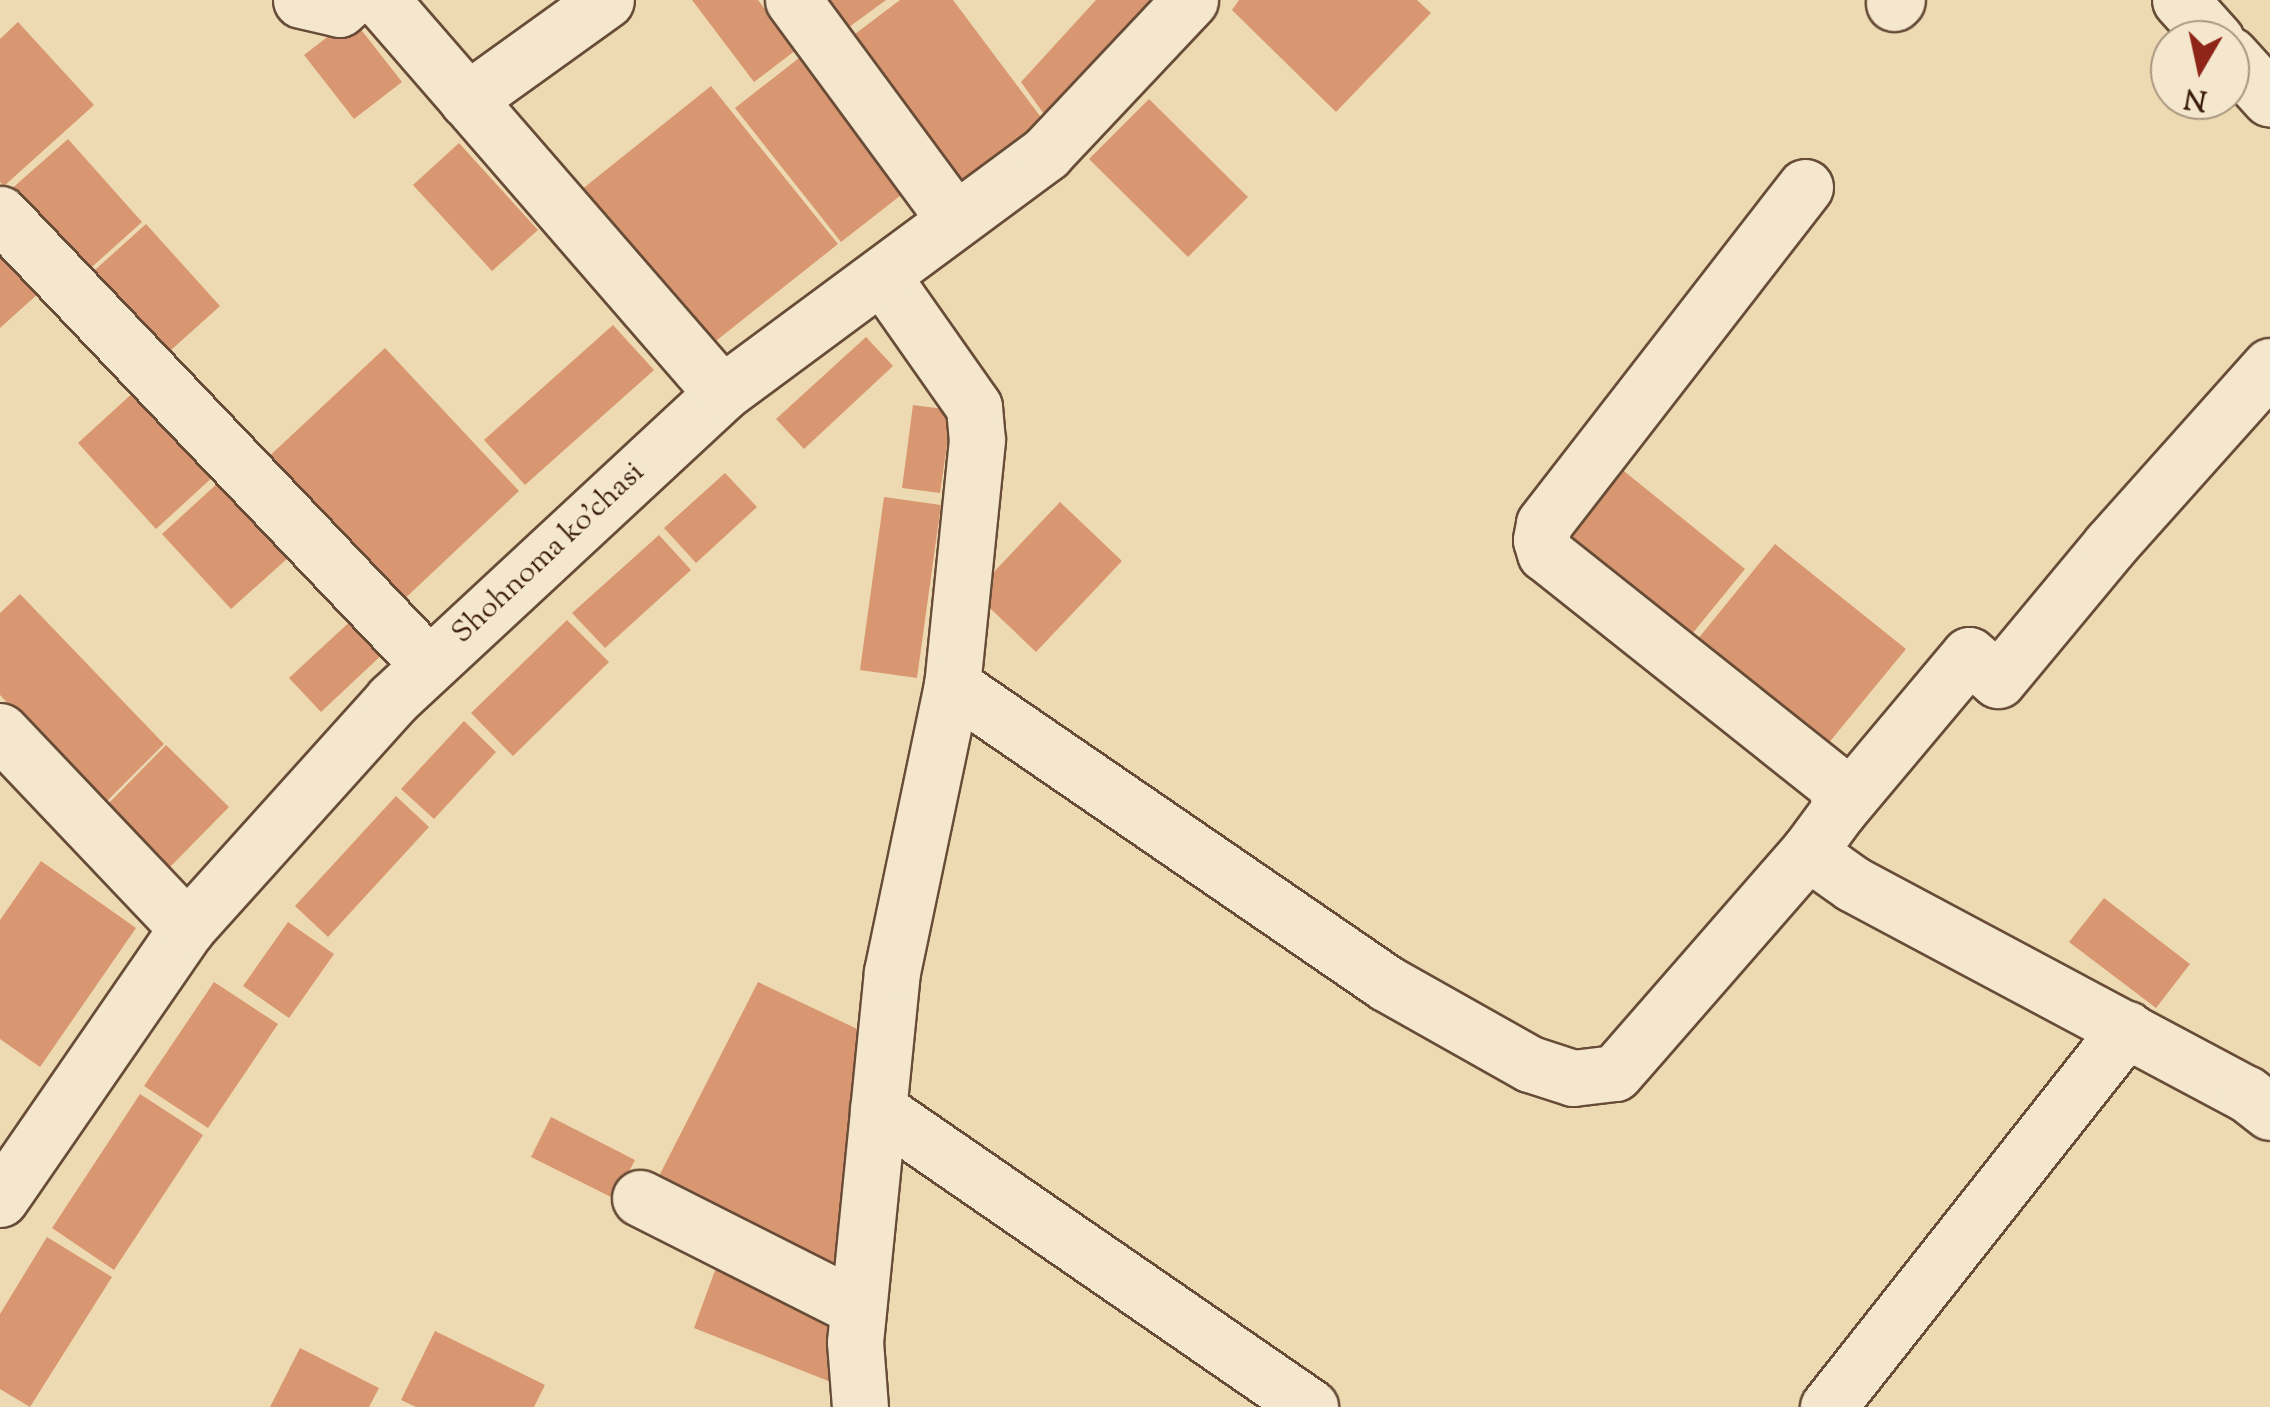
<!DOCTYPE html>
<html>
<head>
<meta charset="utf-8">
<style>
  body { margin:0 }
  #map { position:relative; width:2270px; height:1407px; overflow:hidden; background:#eedab2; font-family:"Sorts Mill Goudy",serif }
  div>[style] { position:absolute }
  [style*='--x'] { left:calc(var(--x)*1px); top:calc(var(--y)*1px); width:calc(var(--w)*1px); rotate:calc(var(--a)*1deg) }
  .building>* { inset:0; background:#d89770 }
  .roads { filter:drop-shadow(2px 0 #684c38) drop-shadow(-2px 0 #684c38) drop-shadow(0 2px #684c38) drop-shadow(0 -2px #684c38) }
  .minor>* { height:55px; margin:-27.5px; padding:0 27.5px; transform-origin:27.5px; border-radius:27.5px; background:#f4e7cd }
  span { translate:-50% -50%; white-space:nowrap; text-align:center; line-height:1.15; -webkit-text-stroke:8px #f4e7cd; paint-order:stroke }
  .street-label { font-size:30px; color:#3b1c0f }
  .north { position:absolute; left:2150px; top:20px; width:100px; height:100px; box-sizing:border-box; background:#f4e7cd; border:2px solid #aa9681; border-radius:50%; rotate:189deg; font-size:28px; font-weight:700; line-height:40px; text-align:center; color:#3b1c0f }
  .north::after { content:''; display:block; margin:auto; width:35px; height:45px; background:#8f2418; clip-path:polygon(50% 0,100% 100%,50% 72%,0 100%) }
</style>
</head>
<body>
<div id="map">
  <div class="building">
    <i style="clip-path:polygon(692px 0,758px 0,796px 50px,754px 82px)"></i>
    <i style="clip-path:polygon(817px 0,886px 0,841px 33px)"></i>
    <i style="clip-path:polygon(900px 0,953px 0,1046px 124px,958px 189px,847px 40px)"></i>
    <i style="clip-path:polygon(1096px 0,1157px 0,1049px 121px,1021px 82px)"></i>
    <i style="clip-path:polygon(1239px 0,1417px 0,1431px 13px,1336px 112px,1232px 10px)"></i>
    <i style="clip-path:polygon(352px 18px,402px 82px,354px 119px,304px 55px)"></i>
    <i style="clip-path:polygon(18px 22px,94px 105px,4px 186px,0 182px,0 39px)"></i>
    <i style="clip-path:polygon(799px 58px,905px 192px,841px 242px,735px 108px)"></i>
    <i style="clip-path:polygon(711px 86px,838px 244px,707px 348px,581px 190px)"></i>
    <i style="clip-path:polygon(1149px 99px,1248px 197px,1188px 257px,1089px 159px)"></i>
    <i style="clip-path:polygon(68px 139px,142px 222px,83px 275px,9px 191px)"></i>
    <i style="clip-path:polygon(459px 143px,538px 230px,492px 271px,413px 185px)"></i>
    <i style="clip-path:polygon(146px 224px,220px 306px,160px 360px,86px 278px)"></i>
    <i style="clip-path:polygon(0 248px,40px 292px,0 328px)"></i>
    <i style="clip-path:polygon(613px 325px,654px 370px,525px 485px,484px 440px)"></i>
    <i style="clip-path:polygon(866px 337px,893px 366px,804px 449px,776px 419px)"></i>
    <i style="clip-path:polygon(385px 348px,519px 491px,398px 605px,263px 462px)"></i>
    <i style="clip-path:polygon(136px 390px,215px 475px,156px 529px,78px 443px)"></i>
    <i style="clip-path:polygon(913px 405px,952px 410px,940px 493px,902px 488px)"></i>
    <i style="clip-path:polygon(1614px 463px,1745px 569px,1692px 634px,1561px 528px)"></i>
    <i style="clip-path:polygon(725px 473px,757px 507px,696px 563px,664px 528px)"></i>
    <i style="clip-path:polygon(219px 482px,289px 557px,231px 609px,162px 534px)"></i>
    <i style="clip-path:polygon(884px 497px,941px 505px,917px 678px,860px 670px)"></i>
    <i style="clip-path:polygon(1060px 502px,1122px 561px,1036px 652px,974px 593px)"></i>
    <i style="clip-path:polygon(659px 535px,691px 570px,605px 648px,572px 613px)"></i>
    <i style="clip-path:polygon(1775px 544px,1906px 649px,1827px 745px,1697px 640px)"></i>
    <i style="clip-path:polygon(20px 594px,164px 744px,103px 805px,0 695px,0 613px)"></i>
    <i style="clip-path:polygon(355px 617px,387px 650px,321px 712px,289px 678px)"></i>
    <i style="clip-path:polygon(567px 620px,609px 662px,513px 756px,471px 713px)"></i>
    <i style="clip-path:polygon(464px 721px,496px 752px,434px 819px,401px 789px)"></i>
    <i style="clip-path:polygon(166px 745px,229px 807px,168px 869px,105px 807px)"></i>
    <i style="clip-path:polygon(396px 796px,429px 827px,328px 937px,295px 906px)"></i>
    <i style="clip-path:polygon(41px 861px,136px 928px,40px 1067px,0 1039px,0 920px)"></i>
    <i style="clip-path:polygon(2104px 898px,2190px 964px,2156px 1008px,2069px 942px)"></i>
    <i style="clip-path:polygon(288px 922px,334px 954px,289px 1018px,243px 986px)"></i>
    <i style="clip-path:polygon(214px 982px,278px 1024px,208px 1128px,144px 1086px)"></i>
    <i style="clip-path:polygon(758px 982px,870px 1035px,835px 1269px,657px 1180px)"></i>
    <i style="clip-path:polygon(140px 1094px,203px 1135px,114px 1270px,52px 1228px)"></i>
    <i style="clip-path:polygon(551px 1117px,635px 1160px,615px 1199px,531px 1157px)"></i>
    <i style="clip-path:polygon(47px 1237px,112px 1277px,30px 1407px,0 1389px,0 1314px)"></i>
    <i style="clip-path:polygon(717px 1265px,843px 1318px,841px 1386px,694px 1328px)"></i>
    <i style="clip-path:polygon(435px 1331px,545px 1385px,534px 1407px,416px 1407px,401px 1400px)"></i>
    <i style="clip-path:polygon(300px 1348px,379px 1388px,369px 1407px,270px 1407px)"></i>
  </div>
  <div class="roads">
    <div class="minor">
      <i style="--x:301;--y:0;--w:39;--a:13"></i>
      <i style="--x:339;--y:9;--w:13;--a:-42"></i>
      <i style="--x:381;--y:0;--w:520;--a:49.05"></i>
      <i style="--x:793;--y:0;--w:273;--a:53.6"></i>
      <i style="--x:2180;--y:0;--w:54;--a:48"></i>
      <i style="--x:1894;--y:3;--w:4;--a:-45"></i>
      <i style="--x:2230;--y:55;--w:59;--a:47.7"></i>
      <i style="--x:467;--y:100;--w:171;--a:-35.7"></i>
      <i style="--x:1805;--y:187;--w:426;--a:127.8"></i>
      <i style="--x:1544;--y:524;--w:16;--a:101"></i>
      <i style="--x:1541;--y:540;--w:14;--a:73"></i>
      <i style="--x:1545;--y:553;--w:373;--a:38.5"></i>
      <i style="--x:1837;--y:785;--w:25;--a:85"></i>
      <i style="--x:1839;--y:810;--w:52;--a:126.4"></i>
      <i style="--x:0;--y:214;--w:622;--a:46.43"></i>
      <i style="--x:882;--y:276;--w:160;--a:54.9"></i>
      <i style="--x:974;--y:407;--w:33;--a:85"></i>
      <i style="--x:977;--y:440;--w:246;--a:95.8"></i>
      <i style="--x:952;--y:685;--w:526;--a:34.47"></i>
      <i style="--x:1386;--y:983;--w:165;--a:29.4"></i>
      <i style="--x:1530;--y:1064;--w:45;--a:18"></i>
      <i style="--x:1573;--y:1078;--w:42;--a:-6.8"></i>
      <i style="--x:1615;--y:1073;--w:293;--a:-48.9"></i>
      <i style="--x:1808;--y:852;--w:55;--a:35.4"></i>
      <i style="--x:1853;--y:884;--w:446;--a:28.1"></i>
      <i style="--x:2247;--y:1094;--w:29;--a:38"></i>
      <i style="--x:0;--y:731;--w:272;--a:46.5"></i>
      <i style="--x:1839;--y:810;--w:202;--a:-50"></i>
      <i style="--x:1969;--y:655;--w:38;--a:41"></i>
      <i style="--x:1998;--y:680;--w:175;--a:-50.3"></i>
      <i style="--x:2110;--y:545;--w:240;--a:-48.2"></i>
      <i style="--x:878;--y:1109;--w:525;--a:34.6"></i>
      <i style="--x:640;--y:1198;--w:244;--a:26.8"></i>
      <i style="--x:0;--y:1199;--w:329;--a:-55.4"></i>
      <i style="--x:187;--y:928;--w:307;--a:-48"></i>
      <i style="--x:392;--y:700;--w:451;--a:-42.9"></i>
      <i style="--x:722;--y:393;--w:403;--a:-36.5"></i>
      <i style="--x:1046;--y:153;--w:210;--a:-46.7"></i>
      <i style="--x:860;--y:1407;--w:65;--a:-94.4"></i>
      <i style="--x:855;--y:1342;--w:372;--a:-84.3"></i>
      <i style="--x:892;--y:972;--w:293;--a:-78.2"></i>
      <i style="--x:1828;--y:1407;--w:482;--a:-51.7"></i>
    </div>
  </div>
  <div class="street-label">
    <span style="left:549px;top:554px;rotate:-43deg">Shohnoma ko'chasi</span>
  </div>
  <div class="north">N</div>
</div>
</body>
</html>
